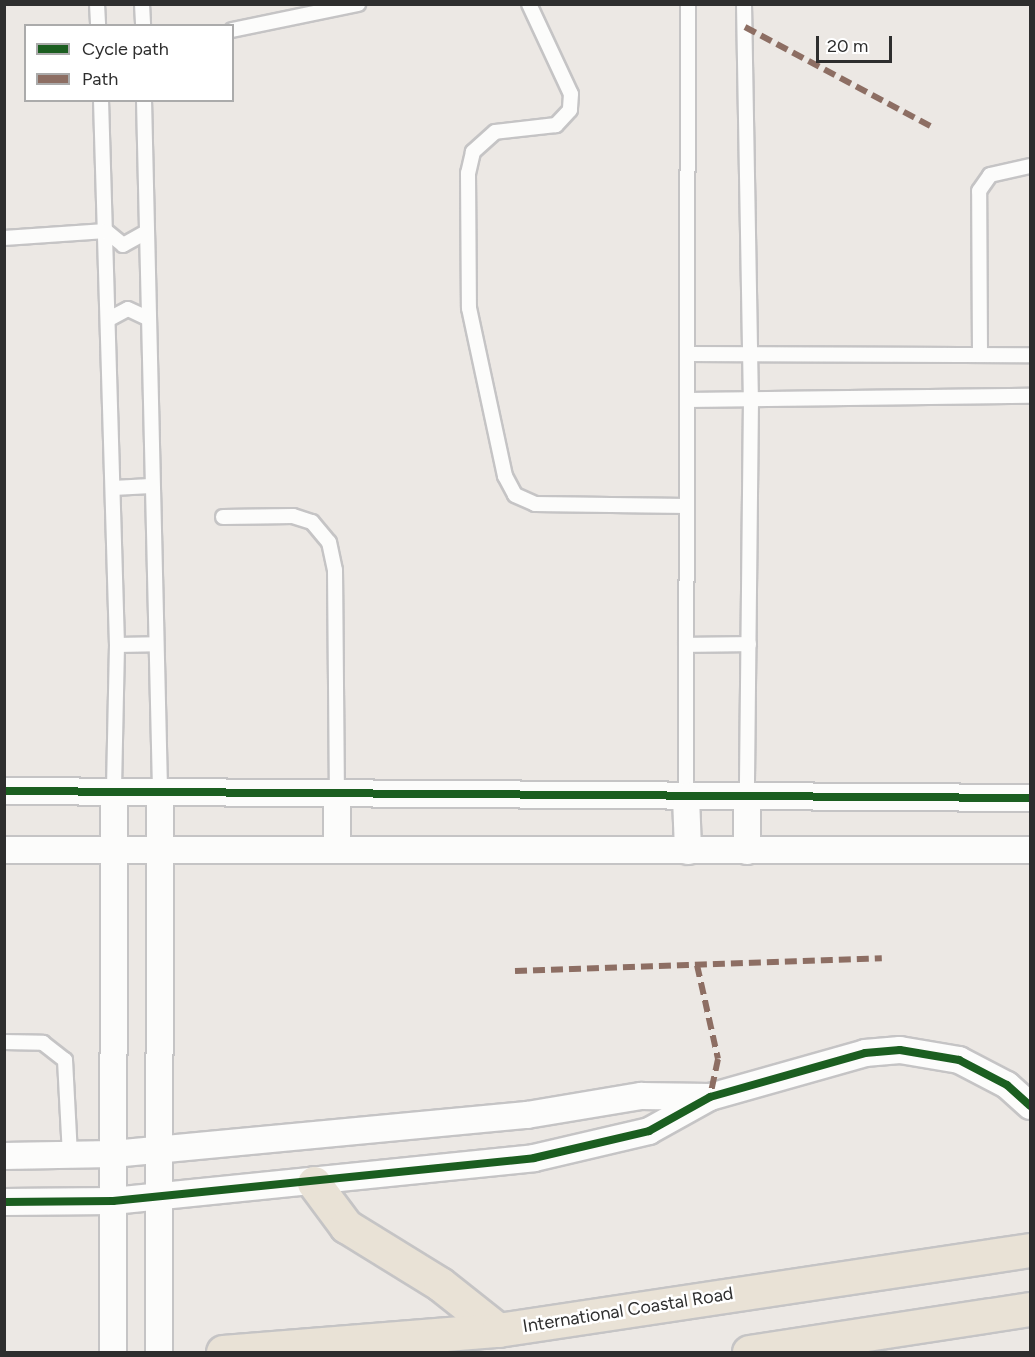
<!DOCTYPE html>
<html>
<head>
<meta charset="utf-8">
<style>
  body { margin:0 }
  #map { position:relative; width:1035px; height:1357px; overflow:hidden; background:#ece8e4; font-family:Figtree,sans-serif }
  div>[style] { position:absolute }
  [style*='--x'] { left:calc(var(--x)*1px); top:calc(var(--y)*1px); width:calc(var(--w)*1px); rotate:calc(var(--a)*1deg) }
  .roads { filter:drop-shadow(2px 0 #c5c4c5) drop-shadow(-2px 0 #c5c4c5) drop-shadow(0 2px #c5c4c5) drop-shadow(0 -2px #c5c4c5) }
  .service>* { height:14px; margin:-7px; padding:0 7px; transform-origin:7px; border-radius:7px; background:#fcfcfb }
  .minor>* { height:26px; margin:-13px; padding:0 13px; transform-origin:13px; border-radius:13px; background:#fcfcfb }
  .trunk>* { height:33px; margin:-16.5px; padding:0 16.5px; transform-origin:16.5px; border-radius:16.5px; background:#e9e2d6 }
  .quiet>* { height:6px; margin-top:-3px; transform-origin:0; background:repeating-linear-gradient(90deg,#8d6e63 0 12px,transparent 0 18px) }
  .cycleway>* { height:8px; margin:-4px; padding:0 4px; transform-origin:4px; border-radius:4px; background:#1b5e20 }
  span { translate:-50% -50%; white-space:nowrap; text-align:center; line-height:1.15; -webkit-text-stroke:5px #fff; paint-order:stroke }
  .street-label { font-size:18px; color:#2e2e2e }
  .frame { position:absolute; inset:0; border:6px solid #2e2e2e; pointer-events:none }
  .legend { position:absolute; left:24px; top:24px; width:210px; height:78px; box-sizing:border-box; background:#fff; border:2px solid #ababab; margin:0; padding:8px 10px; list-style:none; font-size:18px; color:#2e2e2e }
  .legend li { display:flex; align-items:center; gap:12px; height:30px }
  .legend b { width:30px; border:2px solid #ababab }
  .scale { position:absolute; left:816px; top:36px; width:76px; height:27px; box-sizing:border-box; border:3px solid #2e2e2e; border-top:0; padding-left:8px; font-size:18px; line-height:21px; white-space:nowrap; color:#2e2e2e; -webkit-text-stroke:4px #fff; paint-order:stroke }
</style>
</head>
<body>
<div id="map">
  <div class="roads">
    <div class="service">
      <i style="--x:97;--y:4;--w:22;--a:87"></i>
      <i style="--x:142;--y:4;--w:22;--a:87"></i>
      <i style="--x:529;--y:4;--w:99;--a:65"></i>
      <i style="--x:571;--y:94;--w:16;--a:94"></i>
      <i style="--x:570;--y:110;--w:21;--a:133"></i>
      <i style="--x:556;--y:125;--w:61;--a:173.5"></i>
      <i style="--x:495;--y:132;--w:30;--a:138"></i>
      <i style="--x:473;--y:152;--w:22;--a:103"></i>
      <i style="--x:468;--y:173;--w:135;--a:89.6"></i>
      <i style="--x:469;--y:308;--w:172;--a:77.9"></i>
      <i style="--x:505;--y:476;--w:21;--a:62"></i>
      <i style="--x:515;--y:495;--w:22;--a:24"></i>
      <i style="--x:535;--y:504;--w:152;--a:0.8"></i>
      <i style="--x:744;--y:4;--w:395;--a:89"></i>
      <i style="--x:751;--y:399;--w:398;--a:90.6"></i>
      <i style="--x:232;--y:30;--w:129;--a:-11.7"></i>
      <i style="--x:101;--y:100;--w:545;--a:88.32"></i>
      <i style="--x:117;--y:645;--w:146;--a:91.2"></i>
      <i style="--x:144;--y:100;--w:691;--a:88.67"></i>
      <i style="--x:4;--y:238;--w:102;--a:-3.9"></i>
      <i style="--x:106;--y:231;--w:22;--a:39"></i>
      <i style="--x:123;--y:245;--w:26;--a:-29"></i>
      <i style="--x:109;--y:319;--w:21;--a:-28"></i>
      <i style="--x:128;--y:309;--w:21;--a:25"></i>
      <i style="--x:687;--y:354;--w:343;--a:0.2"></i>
      <i style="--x:980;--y:355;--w:164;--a:-90.3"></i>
      <i style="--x:979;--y:191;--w:19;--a:-55"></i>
      <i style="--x:990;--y:175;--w:41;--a:-12.7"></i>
      <i style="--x:687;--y:400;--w:343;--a:-0.7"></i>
      <i style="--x:113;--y:488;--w:38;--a:-3"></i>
      <i style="--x:223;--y:517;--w:70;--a:-0.8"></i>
      <i style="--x:293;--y:516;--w:20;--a:18"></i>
      <i style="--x:312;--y:522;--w:26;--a:50"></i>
      <i style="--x:329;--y:542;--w:29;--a:78"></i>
      <i style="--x:335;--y:570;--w:223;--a:89.5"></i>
      <i style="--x:117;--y:645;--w:39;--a:-1"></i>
      <i style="--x:686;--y:645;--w:63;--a:-0.9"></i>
      <i style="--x:686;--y:796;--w:792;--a:-89.86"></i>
      <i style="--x:4;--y:1042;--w:39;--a:1"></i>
      <i style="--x:43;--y:1043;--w:28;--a:38"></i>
      <i style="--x:65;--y:1060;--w:95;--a:87"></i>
    </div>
    <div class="minor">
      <i style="--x:4;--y:791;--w:1026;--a:0.39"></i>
      <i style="--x:337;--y:793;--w:57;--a:90"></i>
      <i style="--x:686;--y:796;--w:55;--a:87.9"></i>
      <i style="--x:4;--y:850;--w:1026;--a:0"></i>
      <i style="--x:747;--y:851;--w:54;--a:-90"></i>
      <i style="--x:4;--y:1156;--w:109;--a:-1.1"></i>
      <i style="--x:113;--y:1154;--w:416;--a:-5.4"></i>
      <i style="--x:527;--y:1115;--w:116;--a:-9.5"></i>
      <i style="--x:641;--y:1096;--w:69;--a:0.8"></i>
      <i style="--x:4;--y:1202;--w:109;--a:-0.5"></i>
      <i style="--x:113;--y:1201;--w:423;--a:-5.8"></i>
      <i style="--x:534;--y:1158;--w:118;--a:-13.2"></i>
      <i style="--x:649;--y:1131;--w:70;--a:-29.1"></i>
      <i style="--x:710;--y:1097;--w:161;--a:-15.8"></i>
      <i style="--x:865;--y:1053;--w:35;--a:-5"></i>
      <i style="--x:900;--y:1050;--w:60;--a:9.6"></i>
      <i style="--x:959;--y:1060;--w:54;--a:27.5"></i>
      <i style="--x:1007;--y:1085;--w:31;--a:42"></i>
      <i style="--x:113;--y:1352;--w:561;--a:-89.9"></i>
      <i style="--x:159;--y:1352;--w:561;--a:-89.9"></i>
    </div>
    <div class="trunk">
      <i style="--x:314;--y:1183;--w:54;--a:53.3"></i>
      <i style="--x:346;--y:1226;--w:110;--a:31.7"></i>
      <i style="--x:440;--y:1284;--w:74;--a:38.4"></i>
      <i style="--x:223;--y:1352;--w:276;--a:-4.6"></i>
      <i style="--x:498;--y:1330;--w:538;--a:-8.55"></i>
      <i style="--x:749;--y:1352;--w:284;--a:-8.7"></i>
    </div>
  </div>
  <div class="quiet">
    <i style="--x:745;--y:27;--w:214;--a:28.1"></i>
    <i style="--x:697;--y:965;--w:96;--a:77.4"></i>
    <i style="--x:718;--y:1059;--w:39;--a:102"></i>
    <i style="--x:515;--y:971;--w:367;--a:-2"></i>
  </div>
  <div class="cycleway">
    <i style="--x:4;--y:791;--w:1026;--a:0.39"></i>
    <i style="--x:4;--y:1202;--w:109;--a:-0.5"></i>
    <i style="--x:113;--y:1201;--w:423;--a:-5.8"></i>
    <i style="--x:534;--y:1158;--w:118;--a:-13.2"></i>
    <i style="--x:649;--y:1131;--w:70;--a:-29.1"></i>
    <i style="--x:710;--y:1097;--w:161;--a:-15.8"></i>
    <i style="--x:865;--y:1053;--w:35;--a:-5"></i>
    <i style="--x:900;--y:1050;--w:60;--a:9.6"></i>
    <i style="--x:959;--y:1060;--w:54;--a:27.5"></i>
    <i style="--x:1007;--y:1085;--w:31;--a:42"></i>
  </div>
  <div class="street-label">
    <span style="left:628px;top:1310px;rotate:-9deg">International Coastal Road</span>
  </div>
  <div class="frame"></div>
  <ul class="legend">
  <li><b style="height:8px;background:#1b5e20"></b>Cycle path</li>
  <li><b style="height:8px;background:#8d6e63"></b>Path</li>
  </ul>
  <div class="scale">20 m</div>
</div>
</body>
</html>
